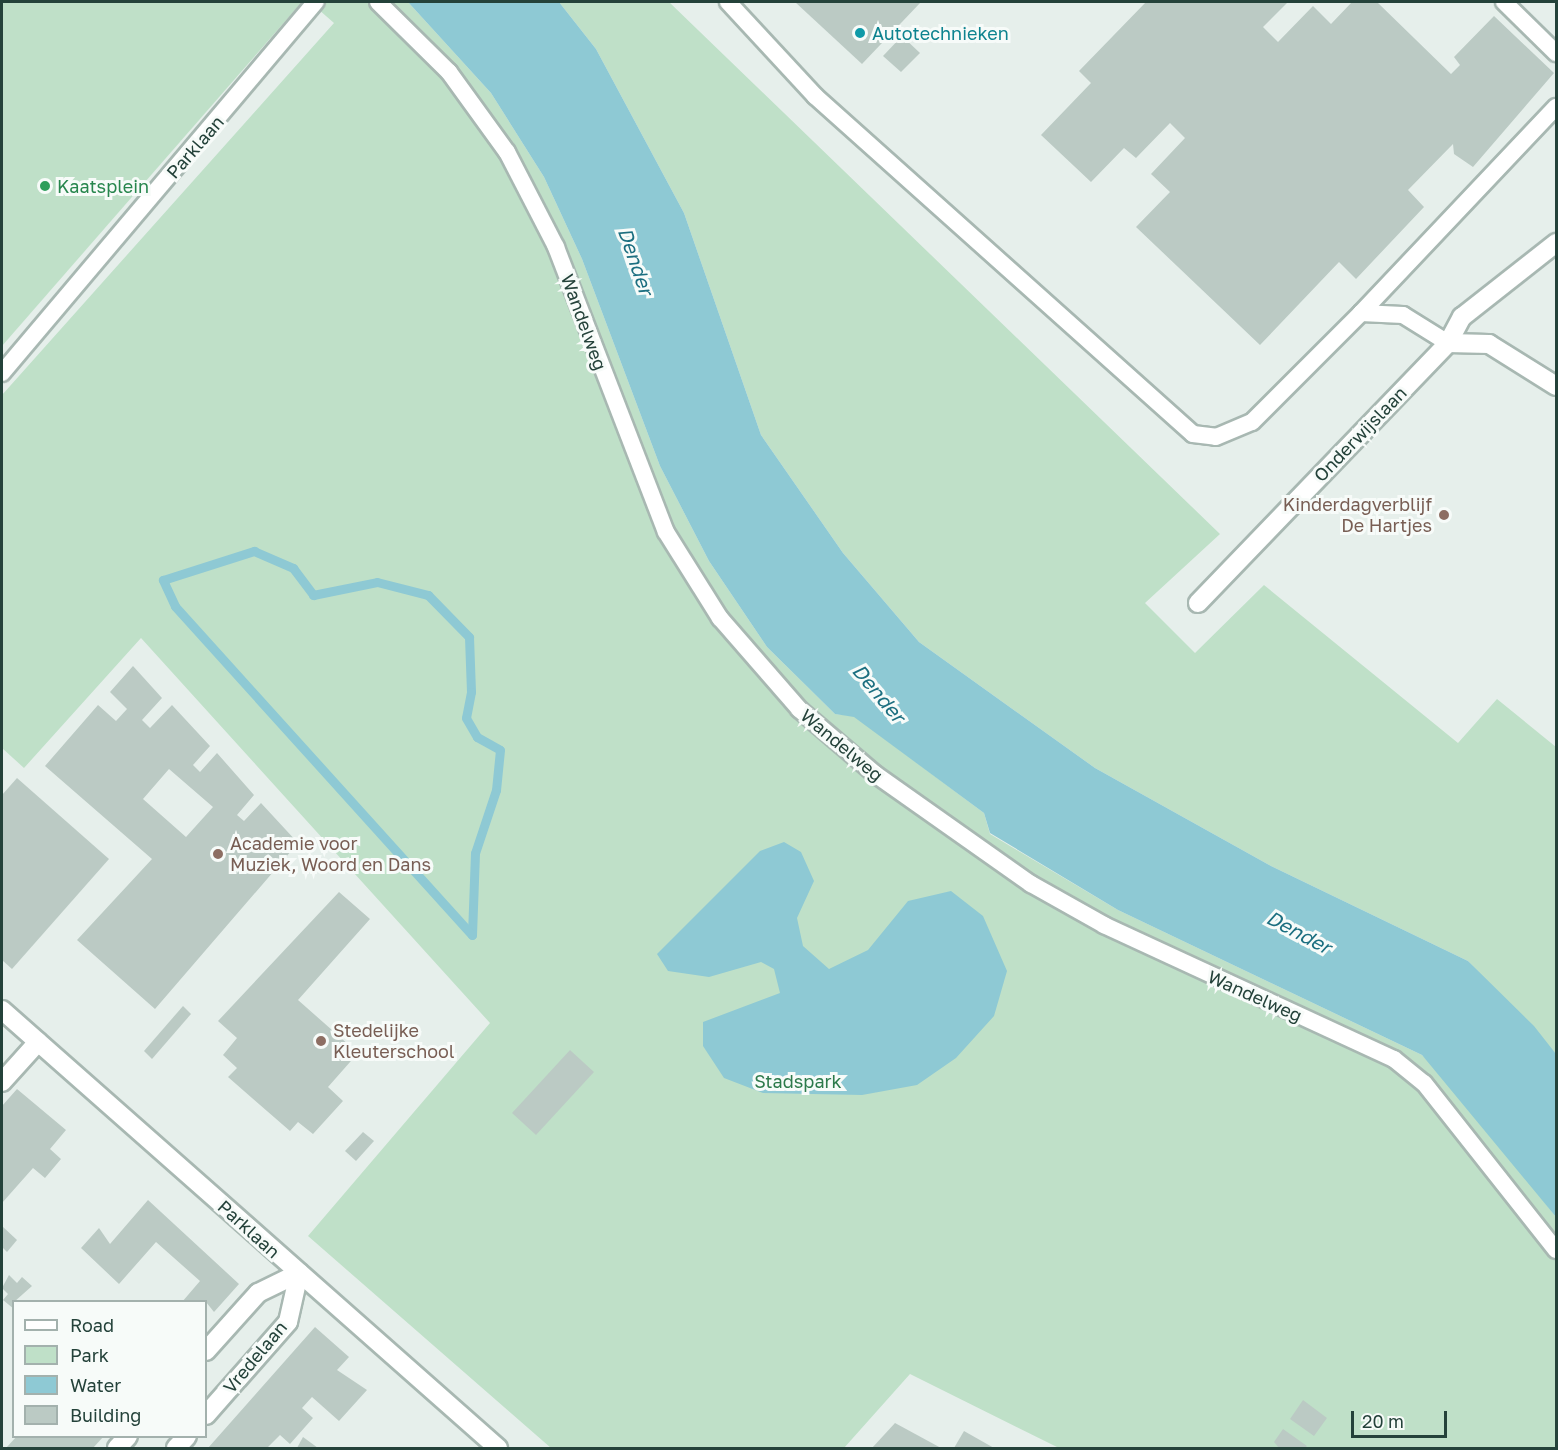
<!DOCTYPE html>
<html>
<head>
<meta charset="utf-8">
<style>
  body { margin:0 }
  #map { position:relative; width:1558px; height:1450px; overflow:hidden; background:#e6efeb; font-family:"Golos Text",sans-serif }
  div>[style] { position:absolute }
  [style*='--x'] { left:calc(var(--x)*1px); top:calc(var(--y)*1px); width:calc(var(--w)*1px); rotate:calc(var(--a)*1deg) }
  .green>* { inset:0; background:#bfe0c8 }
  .water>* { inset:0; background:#8ec9d4 }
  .stream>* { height:9px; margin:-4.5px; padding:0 4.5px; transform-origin:4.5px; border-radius:4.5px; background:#8ec9d4 }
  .building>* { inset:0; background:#bbcac4 }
  .roads { filter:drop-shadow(2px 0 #a8b8b2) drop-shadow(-2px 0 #a8b8b2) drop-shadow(0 2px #a8b8b2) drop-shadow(0 -2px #a8b8b2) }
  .service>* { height:16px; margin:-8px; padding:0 8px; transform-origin:8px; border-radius:8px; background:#fff }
  .minor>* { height:18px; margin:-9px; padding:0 9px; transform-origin:9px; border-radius:9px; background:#fff }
  .dots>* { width:16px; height:16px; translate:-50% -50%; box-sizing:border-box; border:3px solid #f7fbf9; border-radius:50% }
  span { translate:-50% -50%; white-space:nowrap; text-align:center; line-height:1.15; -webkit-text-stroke:6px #f7fbf9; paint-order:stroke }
  .culture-label { font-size:18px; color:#0d838f }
  .left { translate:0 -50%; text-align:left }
  .street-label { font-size:18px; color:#24423a }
  .leisure-label { font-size:18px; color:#27864d }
  .education-label { font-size:18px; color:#785e54 }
  .right { translate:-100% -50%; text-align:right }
  .park-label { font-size:18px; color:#2d7a4b }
  .water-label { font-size:20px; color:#1c6f80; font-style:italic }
  .frame { position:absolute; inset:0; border:3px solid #24423a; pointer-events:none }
  .legend { position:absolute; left:12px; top:1300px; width:195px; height:138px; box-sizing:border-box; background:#f7fbf9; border:2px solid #a3b1ad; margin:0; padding:8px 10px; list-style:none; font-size:18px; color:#24423a }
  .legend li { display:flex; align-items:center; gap:12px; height:30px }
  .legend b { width:30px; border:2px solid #a3b1ad }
  .scale { position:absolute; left:1351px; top:1411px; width:96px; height:27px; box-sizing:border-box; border:3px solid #24423a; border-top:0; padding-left:8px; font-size:18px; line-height:21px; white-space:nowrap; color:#24423a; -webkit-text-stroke:4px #f7fbf9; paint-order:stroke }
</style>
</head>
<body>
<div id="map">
  <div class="green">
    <i style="clip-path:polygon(2px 2px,302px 2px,2px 346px)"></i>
    <i style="clip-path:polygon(310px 2px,408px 2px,491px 93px,544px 177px,582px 259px,660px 466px,709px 561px,767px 647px,835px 714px,854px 716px,984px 813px,990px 834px,1118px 910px,1422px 1055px,1455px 1088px,1556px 1217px,1556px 1448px,1059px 1448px,910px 1374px,844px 1448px,551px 1448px,308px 1236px,490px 1023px,141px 638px,24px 768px,2px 748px,2px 395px,334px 23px)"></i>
    <i style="clip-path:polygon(559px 2px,669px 2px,1220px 534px,1145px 603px,1195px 653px,1264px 585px,1458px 743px,1497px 699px,1556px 747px,1556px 1054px,1468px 961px,1271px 866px,1095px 768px,919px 642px,843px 553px,761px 435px,684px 213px,596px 49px)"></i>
  </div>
  <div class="water">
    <i style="clip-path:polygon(408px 2px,559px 2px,596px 49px,684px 213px,761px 435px,843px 553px,919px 642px,1095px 768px,1271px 866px,1468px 961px,1534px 1026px,1556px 1054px,1556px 1217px,1422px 1055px,1118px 910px,990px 833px,984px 813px,854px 717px,835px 714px,767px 647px,709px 561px,660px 466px,582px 259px,544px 177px,491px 93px)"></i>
    <i style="clip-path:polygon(784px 842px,801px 852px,814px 881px,797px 918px,803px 946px,829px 969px,868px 950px,908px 901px,951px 891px,983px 916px,1007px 971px,994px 1016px,956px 1058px,917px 1085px,862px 1095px,763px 1093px,724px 1078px,703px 1046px,703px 1022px,780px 993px,774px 969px,761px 962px,709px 977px,668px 971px,657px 954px,760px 851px)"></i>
  </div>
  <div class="stream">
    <i style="--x:254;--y:551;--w:43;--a:23.6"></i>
    <i style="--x:293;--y:568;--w:34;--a:53"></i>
    <i style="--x:313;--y:595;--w:65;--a:-11.5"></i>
    <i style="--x:377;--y:582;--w:53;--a:14.3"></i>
    <i style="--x:428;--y:595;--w:59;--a:45.7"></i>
    <i style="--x:469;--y:637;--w:55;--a:87.9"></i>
    <i style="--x:471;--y:692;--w:26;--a:101"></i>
    <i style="--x:466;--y:718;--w:22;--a:60"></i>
    <i style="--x:477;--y:737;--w:26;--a:29"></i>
    <i style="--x:500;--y:750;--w:40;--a:95.7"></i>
    <i style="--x:496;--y:790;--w:66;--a:108.4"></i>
    <i style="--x:475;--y:853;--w:82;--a:92.1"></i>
    <i style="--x:472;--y:935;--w:443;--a:-132.1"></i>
    <i style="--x:175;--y:606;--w:29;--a:-115"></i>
    <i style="--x:163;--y:580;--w:96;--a:-17.7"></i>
  </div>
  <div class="building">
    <i style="clip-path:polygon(795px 2px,921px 2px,862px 64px)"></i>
    <i style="clip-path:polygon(1146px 2px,1288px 2px,1263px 27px,1278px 42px,1313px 6px,1331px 24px,1352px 2px,1377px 2px,1451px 74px,1460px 65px,1454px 57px,1494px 16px,1554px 73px,1473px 167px,1454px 154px,1453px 144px,1408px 190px,1424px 207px,1356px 279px,1339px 262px,1260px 345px,1136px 227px,1170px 192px,1151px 174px,1185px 138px,1170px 123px,1136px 158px,1124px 148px,1091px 182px,1041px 135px,1091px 83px,1079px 71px)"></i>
    <i style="clip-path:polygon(902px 36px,920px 53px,901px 72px,883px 56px)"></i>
    <i style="clip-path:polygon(evenodd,133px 666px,162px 698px,142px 720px,150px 728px,172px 705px,210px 746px,193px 765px,200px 772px,217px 753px,254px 795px,237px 815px,244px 821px,261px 803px,298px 843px,280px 864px,268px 854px,263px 860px,274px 871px,155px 1009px,77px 940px,152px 859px,45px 766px,98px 705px,116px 721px,127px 709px,110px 692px,133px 666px,169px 769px,213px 807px,186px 837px,143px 799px,169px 769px)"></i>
    <i style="clip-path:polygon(17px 778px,109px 859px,12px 969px,2px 960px,2px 795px)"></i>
    <i style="clip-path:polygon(339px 892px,370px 919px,298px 1000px,358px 1053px,328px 1087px,343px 1101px,313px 1134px,298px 1122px,290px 1131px,228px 1077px,237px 1068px,223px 1055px,237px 1038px,218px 1021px)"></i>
    <i style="clip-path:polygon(183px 1006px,191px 1014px,152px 1059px,144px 1051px)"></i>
    <i style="clip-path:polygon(570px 1050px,594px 1072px,536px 1135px,512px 1113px)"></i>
    <i style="clip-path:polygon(17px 1089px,66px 1130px,50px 1149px,61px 1159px,45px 1178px,33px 1168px,2px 1203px,2px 1106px)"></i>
    <i style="clip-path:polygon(363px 1132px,374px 1141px,356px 1161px,345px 1151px)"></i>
    <i style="clip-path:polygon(148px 1200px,239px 1284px,214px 1312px,206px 1302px,182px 1302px,200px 1281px,156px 1242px,119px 1284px,81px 1248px,99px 1228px,110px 1244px)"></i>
    <i style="clip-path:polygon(2px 1226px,17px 1240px,7px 1252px,2px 1247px)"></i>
    <i style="clip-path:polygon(9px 1275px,17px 1283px,22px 1277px,32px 1286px,14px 1302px,14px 1309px,3px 1300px,8px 1294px,2px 1288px)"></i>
    <i style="clip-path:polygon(315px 1327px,349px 1357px,337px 1370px,367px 1390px,339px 1421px,312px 1397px,302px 1408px,313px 1418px,290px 1444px,280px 1435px,267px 1448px,208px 1448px)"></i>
    <i style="clip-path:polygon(1303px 1400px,1327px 1418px,1314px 1436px,1290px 1419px)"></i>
    <i style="clip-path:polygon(895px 1423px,941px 1448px,872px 1448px)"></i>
    <i style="clip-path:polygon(1283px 1429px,1307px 1446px,1305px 1448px,1279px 1448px,1274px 1442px)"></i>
    <i style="clip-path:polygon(964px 1431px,994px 1448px,954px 1448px)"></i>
    <i style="clip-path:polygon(17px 1436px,104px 1436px,93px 1448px,6px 1448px)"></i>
    <i style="clip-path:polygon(303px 1437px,318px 1448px,297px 1448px)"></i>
  </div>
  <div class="roads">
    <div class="service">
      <i style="--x:378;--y:2;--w:100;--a:44.6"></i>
      <i style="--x:449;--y:72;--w:99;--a:54.1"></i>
      <i style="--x:507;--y:152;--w:107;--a:62.7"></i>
      <i style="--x:556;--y:247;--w:305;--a:68.9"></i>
      <i style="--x:666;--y:532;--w:102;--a:57.9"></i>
      <i style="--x:720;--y:618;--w:121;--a:49"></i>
      <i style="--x:799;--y:709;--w:100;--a:40.5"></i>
      <i style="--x:875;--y:774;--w:191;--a:35.2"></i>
      <i style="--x:1031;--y:884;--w:84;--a:29.3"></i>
      <i style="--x:1104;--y:925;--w:319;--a:24.8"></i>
      <i style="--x:1394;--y:1059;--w:38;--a:39"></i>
      <i style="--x:1424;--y:1083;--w:213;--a:51.7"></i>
      <i style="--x:728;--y:2;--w:128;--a:47.2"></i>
      <i style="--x:815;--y:96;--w:507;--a:41.8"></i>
      <i style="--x:1193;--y:434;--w:23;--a:7"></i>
      <i style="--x:1216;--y:437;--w:39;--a:-23"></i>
      <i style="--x:1252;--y:422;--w:154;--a:-45"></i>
      <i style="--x:1361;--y:313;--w:42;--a:2.7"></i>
      <i style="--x:1403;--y:315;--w:53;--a:31.9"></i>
      <i style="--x:1504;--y:2;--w:73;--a:44.4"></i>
      <i style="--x:1361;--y:313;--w:284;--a:-46.6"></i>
      <i style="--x:2;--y:373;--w:486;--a:-49.8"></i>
    </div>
    <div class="minor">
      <i style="--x:1448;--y:343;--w:41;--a:1.4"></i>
      <i style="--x:1489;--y:344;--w:79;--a:32.1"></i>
      <i style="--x:1198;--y:603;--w:361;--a:-46.1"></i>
      <i style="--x:1448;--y:343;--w:30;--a:-62"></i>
      <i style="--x:1462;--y:317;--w:120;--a:-38.2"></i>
      <i style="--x:2;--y:1010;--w:662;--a:41.45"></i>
      <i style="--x:2;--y:1082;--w:54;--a:-48"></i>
      <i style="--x:206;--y:1351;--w:78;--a:-48.1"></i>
      <i style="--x:258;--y:1293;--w:46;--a:-26"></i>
      <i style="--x:206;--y:1415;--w:124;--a:-48.6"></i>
      <i style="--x:288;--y:1322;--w:50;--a:-77.3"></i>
      <i style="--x:117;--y:1448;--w:16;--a:-47"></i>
      <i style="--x:176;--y:1448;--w:16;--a:-47"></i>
    </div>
  </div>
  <div class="dots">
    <i style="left:860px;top:33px;background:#0f9aa8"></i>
    <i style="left:45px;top:186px;background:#2e9e5b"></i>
    <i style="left:1444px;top:515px;background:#8d6e63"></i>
    <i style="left:218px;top:854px;background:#8d6e63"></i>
    <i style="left:321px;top:1041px;background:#8d6e63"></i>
  </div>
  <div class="culture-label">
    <span class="left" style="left:872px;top:33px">Autotechnieken</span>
  </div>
  <div class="street-label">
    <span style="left:195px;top:147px;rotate:-49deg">Parklaan</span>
    <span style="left:584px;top:322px;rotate:70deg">Wandelweg</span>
    <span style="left:1360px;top:434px;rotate:-46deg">Onderwijslaan</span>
    <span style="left:842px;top:745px;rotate:40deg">Wandelweg</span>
    <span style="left:1255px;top:996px;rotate:24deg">Wandelweg</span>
    <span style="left:249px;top:1229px;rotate:42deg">Parklaan</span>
    <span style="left:255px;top:1357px;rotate:-50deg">Vredelaan</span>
  </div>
  <div class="leisure-label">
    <span class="left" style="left:57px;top:186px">Kaatsplein</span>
  </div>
  <div class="education-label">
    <span class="right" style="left:1432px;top:515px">Kinderdagverblijf<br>De Hartjes</span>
    <span class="left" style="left:230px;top:854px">Academie voor<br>Muziek, Woord en Dans</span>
    <span class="left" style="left:333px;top:1041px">Stedelijke<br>Kleuterschool</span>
  </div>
  <div class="park-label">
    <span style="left:798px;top:1081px">Stadspark</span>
  </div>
  <div class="water-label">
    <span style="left:636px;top:261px;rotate:71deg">Dender</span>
    <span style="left:879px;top:693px;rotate:50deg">Dender</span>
    <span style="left:1299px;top:932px;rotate:28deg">Dender</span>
  </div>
  <div class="frame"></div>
  <ul class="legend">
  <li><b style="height:8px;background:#fff"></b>Road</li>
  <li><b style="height:16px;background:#bfe0c8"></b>Park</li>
  <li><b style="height:16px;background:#8ec9d4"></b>Water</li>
  <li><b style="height:16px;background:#bbcac4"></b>Building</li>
  </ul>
  <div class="scale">20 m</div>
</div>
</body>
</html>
